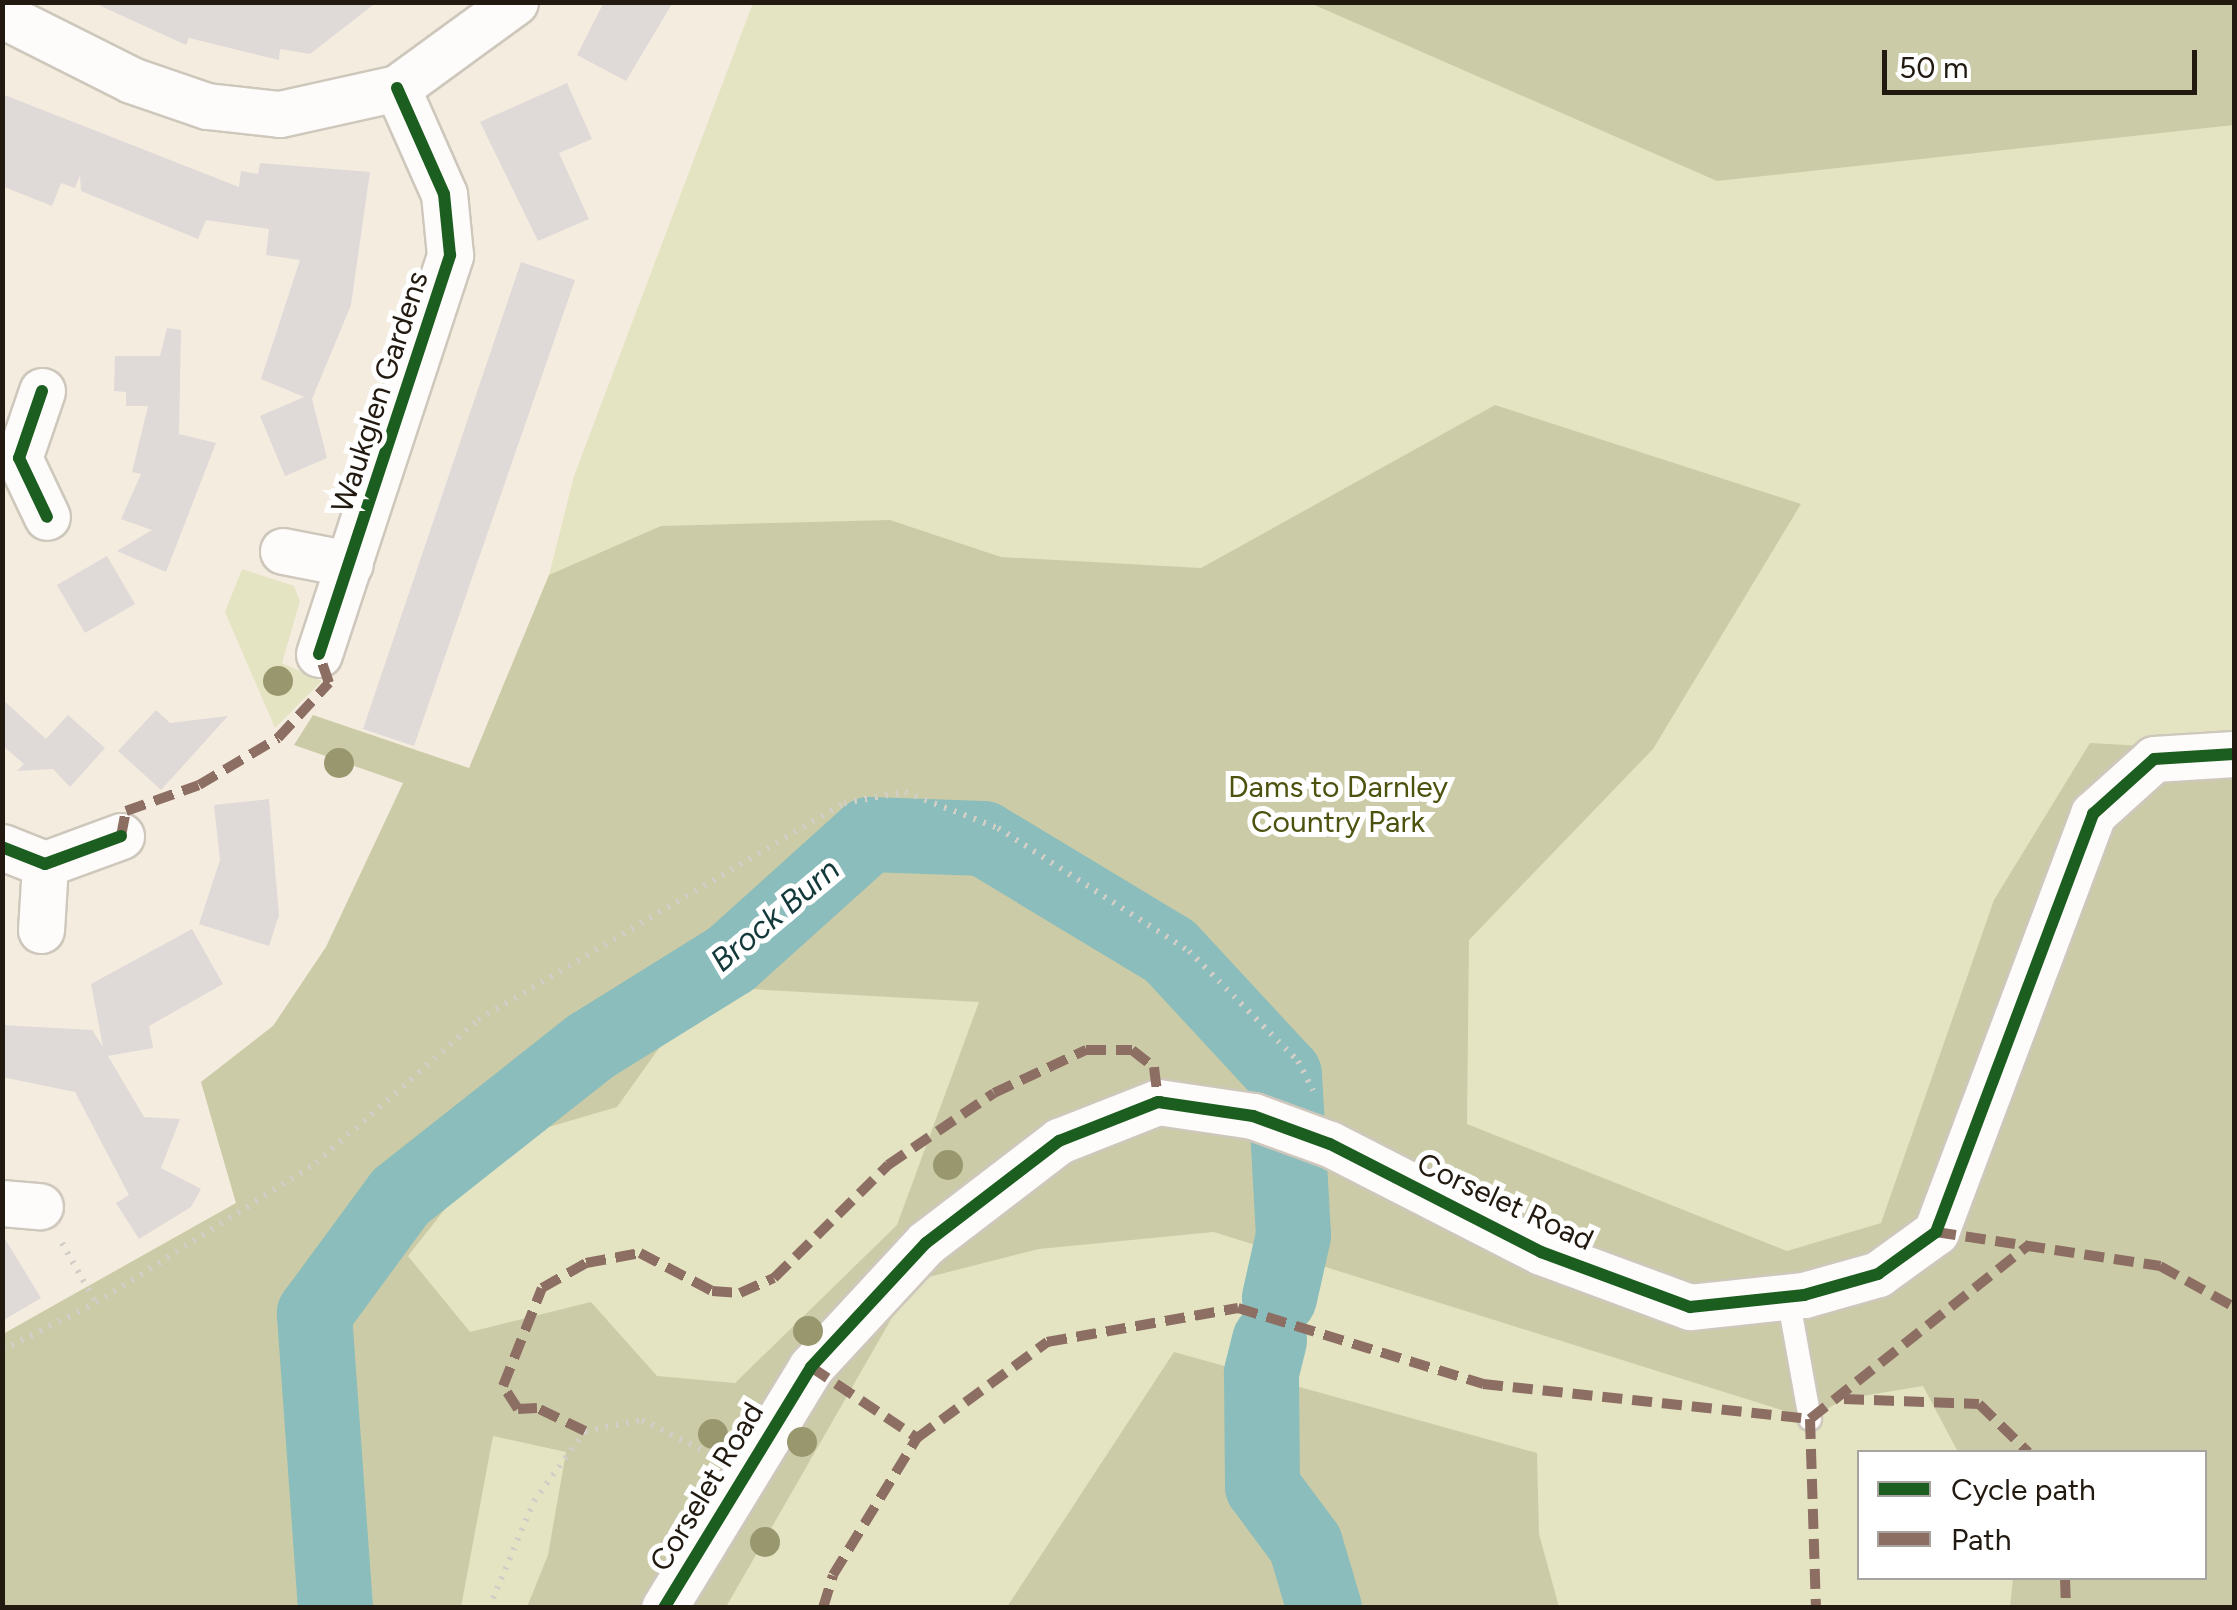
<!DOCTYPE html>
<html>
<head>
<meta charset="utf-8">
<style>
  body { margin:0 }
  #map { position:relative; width:2237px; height:1610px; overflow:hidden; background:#f5ece0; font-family:Figtree,sans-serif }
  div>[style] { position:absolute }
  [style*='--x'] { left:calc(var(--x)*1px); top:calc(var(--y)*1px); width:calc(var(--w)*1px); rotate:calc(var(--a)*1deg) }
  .green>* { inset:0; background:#e5e4c2 }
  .forest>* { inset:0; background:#cccba7 }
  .river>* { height:75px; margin:-37.5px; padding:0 37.5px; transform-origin:37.5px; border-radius:37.5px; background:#8abdbb }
  .building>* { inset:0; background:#dfd9d8 }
  .path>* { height:6px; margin-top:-3px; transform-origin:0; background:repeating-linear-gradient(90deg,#d1cec8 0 2.5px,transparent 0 10.5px) }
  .roads { filter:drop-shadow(2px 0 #cec7bc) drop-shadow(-2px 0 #cec7bc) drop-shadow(0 2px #cec7bc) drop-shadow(0 -2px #cec7bc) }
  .lane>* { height:22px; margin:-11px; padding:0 11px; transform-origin:11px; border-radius:11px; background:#fefcfa }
  .street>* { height:45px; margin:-22.5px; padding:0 22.5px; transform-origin:22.5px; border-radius:22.5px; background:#fefcfa }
  .quiet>* { height:10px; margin-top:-5px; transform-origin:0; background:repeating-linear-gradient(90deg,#8d6e63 0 20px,transparent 0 30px) }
  .cycleway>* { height:12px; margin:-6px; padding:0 6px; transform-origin:6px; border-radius:6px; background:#1b5e20 }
  .trees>* { width:30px; height:30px; margin:-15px; border-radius:50%; background:#99976d }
  span { translate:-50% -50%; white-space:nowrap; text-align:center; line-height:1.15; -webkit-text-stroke:10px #fff; paint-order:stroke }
  .street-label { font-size:30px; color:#221a10 }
  .park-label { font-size:30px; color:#4d520f }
  .water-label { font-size:32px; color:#13393a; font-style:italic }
  .frame { position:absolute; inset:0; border:5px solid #221a10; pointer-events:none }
  .legend { position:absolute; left:1857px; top:1450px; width:350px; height:130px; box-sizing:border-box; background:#fff; border:2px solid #a7a39f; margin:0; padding:12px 18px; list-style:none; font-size:30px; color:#221a10 }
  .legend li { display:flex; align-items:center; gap:20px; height:50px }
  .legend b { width:50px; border:2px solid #a7a39f }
  .scale { position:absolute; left:1882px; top:50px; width:315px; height:45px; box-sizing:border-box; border:5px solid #221a10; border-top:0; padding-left:12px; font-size:30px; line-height:35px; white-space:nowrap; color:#221a10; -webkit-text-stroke:8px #fff; paint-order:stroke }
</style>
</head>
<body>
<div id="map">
  <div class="green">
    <i style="clip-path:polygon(evenodd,753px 3px,2234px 3px,2234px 1607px,3px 1608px,3px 1334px,236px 1203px,201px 1082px,273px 1026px,326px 947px,408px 775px,468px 772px,549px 575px,574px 476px,753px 3px,1860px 1452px,2204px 1452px,2204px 1578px,1860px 1578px,1860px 1452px)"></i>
    <i style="clip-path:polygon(242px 569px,294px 586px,300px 601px,282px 663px,322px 681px,275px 728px,225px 612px)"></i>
  </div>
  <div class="forest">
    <i style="clip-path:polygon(1310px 3px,2234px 3px,2234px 125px,1717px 181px)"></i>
    <i style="clip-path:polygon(evenodd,1495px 405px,1801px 504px,1653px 749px,1469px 940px,1467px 1124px,1787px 1251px,1881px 1223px,1994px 900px,2090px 743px,2234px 751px,2234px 1607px,2010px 1607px,2013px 1578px,2204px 1578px,2204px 1452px,1958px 1452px,1923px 1386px,1844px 1399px,1810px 1419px,1214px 1232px,1039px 1249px,913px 1281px,726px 1607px,527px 1607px,548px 1555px,566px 1452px,493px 1436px,461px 1607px,3px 1608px,3px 1334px,236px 1203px,201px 1082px,273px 1026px,326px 947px,403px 783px,294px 745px,313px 715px,469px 768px,549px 575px,661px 526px,890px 520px,1001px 557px,1201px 568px,1495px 405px,752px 918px,750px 989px,979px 1002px,897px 1225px,735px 1383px,657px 1376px,591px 1302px,470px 1332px,408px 1256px,498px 1142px,617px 1107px,752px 918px)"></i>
    <i style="clip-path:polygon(1174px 1352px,1537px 1453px,1539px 1534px,1559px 1607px,1007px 1607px)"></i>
  </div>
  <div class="river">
    <i style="--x:1269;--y:1340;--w:34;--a:104"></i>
    <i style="--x:1261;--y:1373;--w:113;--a:89.5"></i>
    <i style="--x:1262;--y:1486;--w:72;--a:53.4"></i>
    <i style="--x:1305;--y:1544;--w:67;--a:73.5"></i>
    <i style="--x:335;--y:1608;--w:296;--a:-94.1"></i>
    <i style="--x:314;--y:1313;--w:145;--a:-53.7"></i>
    <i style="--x:400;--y:1196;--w:242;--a:-38.3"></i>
    <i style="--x:590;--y:1046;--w:165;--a:-31.9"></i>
    <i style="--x:730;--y:959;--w:187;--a:-42"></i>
    <i style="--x:869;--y:834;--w:114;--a:2"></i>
    <i style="--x:983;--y:838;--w:217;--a:31.1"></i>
    <i style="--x:1169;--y:950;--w:169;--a:47.2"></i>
    <i style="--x:1284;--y:1074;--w:161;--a:86.8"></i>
    <i style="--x:1293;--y:1235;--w:64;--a:102.7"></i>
  </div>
  <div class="building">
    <i style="clip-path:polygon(92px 2px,377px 2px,310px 54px,280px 49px,279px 60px,189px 38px,186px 45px)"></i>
    <i style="clip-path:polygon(604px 2px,673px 2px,626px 81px,577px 55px)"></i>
    <i style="clip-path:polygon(567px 83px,592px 139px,559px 153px,589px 219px,538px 241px,480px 122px)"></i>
    <i style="clip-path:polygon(2px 94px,239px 187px,241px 171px,258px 174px,260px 163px,370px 172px,351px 305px,312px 399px,327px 458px,285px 476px,260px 416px,304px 397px,261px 379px,300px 260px,266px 255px,269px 229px,206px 220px,198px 239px,81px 191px,80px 175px,75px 188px,61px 183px,52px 206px,2px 186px)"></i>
    <i style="clip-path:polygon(521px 262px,575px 280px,414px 746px,363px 729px)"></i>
    <i style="clip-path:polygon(167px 328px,181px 330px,179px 434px,216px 443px,166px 572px,117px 551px,152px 530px,121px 519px,141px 474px,132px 472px,148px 406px,126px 406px,126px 392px,114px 391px,115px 356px,160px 356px)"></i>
    <i style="clip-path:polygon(107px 556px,135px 604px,85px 633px,57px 585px)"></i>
    <i style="clip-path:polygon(2px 699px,46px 739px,68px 715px,105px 748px,70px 787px,53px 769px,17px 771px,24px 764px,2px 745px)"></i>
    <i style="clip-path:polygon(156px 710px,170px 723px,228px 716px,161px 790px,118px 751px)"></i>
    <i style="clip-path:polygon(269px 799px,279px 915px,269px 946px,199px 924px,220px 860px,214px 805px)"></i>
    <i style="clip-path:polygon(192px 929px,223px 984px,149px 1026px,153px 1048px,108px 1056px,144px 1117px,180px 1119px,161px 1168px,201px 1189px,191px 1207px,139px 1239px,116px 1203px,129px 1195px,75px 1092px,2px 1077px,2px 1025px,92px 1030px,103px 1047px,91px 984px)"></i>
    <i style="clip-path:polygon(2px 1234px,41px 1298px,2px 1321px)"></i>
  </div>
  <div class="path">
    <i style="--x:62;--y:1243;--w:69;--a:60.5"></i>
    <i style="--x:2;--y:1350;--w:105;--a:-26.6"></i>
    <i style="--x:96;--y:1303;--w:261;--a:-32.5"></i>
    <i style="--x:316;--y:1163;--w:216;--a:-41.4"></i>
    <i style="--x:478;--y:1020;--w:425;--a:-30.7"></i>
    <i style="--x:844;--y:803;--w:62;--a:-10.2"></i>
    <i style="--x:905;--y:792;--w:100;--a:21.2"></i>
    <i style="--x:998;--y:828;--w:227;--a:32.8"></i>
    <i style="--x:1189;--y:951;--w:155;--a:45.3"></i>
    <i style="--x:1298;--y:1061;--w:33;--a:63"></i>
    <i style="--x:489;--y:1608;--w:116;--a:-67.2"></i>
    <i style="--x:534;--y:1501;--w:87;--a:-53.9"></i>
    <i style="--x:585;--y:1431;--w:58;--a:-10.9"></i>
    <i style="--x:642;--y:1420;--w:76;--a:26.6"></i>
  </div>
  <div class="roads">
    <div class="lane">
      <i style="--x:1788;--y:1297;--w:124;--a:79.8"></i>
    </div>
    <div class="street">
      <i style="--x:2;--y:15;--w:144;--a:26.7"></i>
      <i style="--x:131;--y:80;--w:80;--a:18.9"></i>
      <i style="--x:207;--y:106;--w:73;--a:6.3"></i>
      <i style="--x:280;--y:114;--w:120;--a:-12.5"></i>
      <i style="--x:397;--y:88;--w:146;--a:-36.1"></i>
      <i style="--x:42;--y:391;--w:71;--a:108.9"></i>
      <i style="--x:19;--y:458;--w:65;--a:64.6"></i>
      <i style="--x:283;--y:551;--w:68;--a:11"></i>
      <i style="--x:319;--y:654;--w:420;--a:-71.8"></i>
      <i style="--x:450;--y:255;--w:61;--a:-95.6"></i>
      <i style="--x:444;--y:194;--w:116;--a:-113.9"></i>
      <i style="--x:2;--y:847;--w:46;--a:21.6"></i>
      <i style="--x:45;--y:864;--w:81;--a:-20.2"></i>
      <i style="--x:41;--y:930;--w:66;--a:-86.5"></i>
      <i style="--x:2;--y:1203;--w:38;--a:5"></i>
      <i style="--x:664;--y:1608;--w:282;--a:-58.6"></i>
      <i style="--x:811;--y:1367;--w:169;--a:-47.2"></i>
      <i style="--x:926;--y:1243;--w:168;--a:-37.5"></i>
      <i style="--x:1059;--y:1141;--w:106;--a:-21.5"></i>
      <i style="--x:1158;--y:1102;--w:96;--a:8.4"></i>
      <i style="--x:1253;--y:1116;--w:82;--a:20"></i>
      <i style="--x:1330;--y:1144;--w:237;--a:27.1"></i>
      <i style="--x:1541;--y:1252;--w:159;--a:20.3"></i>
      <i style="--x:1690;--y:1307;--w:115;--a:-6"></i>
      <i style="--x:1804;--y:1295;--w:77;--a:-15.8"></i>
      <i style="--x:1878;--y:1274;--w:72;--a:-35.9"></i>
      <i style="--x:1936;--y:1232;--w:447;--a:-69.4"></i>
      <i style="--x:2093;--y:814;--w:82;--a:-42"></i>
      <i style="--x:2154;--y:759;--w:80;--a:-3.6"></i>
    </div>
  </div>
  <div class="quiet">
    <i style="--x:121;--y:836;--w:25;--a:-79"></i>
    <i style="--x:126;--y:811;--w:77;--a:-19.6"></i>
    <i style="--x:199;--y:785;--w:92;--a:-30.7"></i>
    <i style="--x:278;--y:738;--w:75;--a:-47.2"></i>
    <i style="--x:329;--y:683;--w:31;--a:-109"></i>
    <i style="--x:1936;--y:1232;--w:227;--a:8.6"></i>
    <i style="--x:2160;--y:1266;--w:85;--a:29"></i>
    <i style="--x:811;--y:1367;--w:128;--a:33.8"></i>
    <i style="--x:1844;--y:1399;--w:135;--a:2.1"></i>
    <i style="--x:1979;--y:1404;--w:69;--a:44.4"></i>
    <i style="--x:1810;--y:1419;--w:189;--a:88.2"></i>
    <i style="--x:585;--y:1431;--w:53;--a:-154.4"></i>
    <i style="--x:537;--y:1408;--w:19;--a:177"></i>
    <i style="--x:518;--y:1409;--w:27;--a:-123"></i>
    <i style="--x:503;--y:1386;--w:105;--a:-68.3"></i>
    <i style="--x:542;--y:1288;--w:51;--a:-29.6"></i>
    <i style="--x:586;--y:1263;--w:55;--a:-10.5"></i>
    <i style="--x:640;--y:1253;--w:81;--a:27.8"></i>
    <i style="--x:712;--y:1291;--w:28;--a:4"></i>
    <i style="--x:740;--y:1293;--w:37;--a:-24"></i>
    <i style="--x:774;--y:1278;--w:161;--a:-44.7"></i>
    <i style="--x:888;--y:1165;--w:128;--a:-34.2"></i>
    <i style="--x:994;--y:1093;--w:102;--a:-25.1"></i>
    <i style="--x:1086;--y:1050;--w:46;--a:0"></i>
    <i style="--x:1132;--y:1050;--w:28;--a:38"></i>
    <i style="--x:1154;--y:1067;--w:35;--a:83"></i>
    <i style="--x:2065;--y:1578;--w:30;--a:88"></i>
    <i style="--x:823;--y:1608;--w:34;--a:-73"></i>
    <i style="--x:833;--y:1575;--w:161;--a:-58.5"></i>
    <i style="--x:917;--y:1438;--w:162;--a:-36.4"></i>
    <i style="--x:1047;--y:1342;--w:194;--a:-10.1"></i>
    <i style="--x:1238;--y:1308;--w:257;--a:17.2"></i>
    <i style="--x:1483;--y:1384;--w:329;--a:6.1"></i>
    <i style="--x:1810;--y:1419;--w:281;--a:-38.5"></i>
  </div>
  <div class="cycleway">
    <i style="--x:42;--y:391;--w:71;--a:108.9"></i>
    <i style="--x:19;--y:458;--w:65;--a:64.6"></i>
    <i style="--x:319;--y:654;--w:420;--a:-71.8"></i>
    <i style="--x:450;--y:255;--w:61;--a:-95.6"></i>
    <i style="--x:444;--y:194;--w:116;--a:-113.9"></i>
    <i style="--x:2;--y:847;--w:46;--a:21.6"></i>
    <i style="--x:45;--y:864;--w:81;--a:-20.2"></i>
    <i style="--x:664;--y:1608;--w:282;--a:-58.6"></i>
    <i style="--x:811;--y:1367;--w:169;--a:-47.2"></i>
    <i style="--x:926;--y:1243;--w:168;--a:-37.5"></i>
    <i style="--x:1059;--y:1141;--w:106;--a:-21.5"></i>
    <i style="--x:1158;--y:1102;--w:96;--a:8.4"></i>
    <i style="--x:1253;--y:1116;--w:82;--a:20"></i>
    <i style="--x:1330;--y:1144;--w:237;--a:27.1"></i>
    <i style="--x:1541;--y:1252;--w:159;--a:20.3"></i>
    <i style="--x:1690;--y:1307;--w:115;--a:-6"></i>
    <i style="--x:1804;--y:1295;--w:77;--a:-15.8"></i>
    <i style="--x:1878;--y:1274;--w:72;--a:-35.9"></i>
    <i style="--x:1936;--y:1232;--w:447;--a:-69.4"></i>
    <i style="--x:2093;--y:814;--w:82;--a:-42"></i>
    <i style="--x:2154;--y:759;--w:80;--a:-3.6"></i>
  </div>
  <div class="trees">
    <i style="left:278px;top:681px"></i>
    <i style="left:339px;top:763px"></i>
    <i style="left:948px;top:1165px"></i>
    <i style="left:808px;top:1331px"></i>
    <i style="left:713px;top:1434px"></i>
    <i style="left:802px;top:1442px"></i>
    <i style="left:765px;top:1542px"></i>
  </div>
  <div class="street-label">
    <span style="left:380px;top:392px;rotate:-72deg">Waukglen Gardens</span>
    <span style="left:1505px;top:1202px;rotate:25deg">Corselet Road</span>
    <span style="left:707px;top:1487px;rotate:-59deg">Corselet Road</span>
  </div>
  <div class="park-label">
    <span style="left:1338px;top:804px">Dams to Darnley<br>Country Park</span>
  </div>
  <div class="water-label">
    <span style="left:775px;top:915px;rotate:-40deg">Brock Burn</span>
  </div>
  <div class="frame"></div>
  <ul class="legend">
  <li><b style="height:12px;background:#1b5e20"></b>Cycle path</li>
  <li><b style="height:12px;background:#8d6e63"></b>Path</li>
  </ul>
  <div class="scale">50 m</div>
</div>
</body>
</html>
